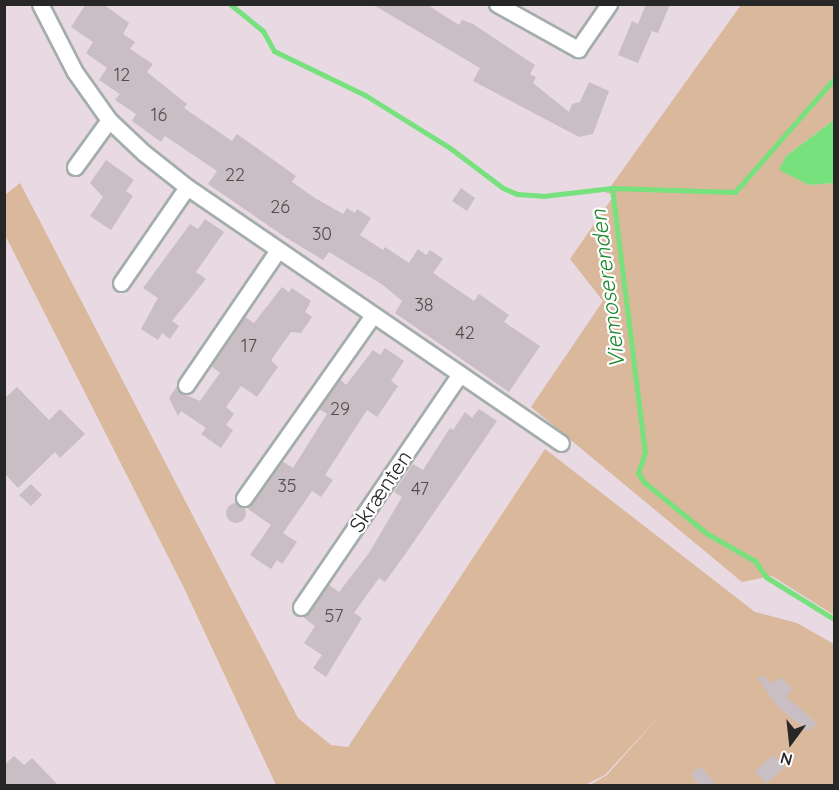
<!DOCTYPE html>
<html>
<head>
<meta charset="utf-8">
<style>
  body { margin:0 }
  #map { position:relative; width:839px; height:790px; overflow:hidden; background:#e8d9e3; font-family:Quicksand,sans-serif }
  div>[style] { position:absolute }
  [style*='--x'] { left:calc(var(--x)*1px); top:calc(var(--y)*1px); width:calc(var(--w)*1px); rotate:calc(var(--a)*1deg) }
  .green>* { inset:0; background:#dab89b }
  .water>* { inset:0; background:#76e17d }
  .stream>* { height:5px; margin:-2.5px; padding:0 2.5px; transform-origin:2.5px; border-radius:2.5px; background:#76e17d }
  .building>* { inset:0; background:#cabec5 }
  .round { border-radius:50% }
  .roads { filter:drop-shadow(2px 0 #a3aeab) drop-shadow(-2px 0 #a3aeab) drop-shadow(0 2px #a3aeab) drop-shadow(0 -2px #a3aeab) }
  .street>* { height:15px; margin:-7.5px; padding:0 7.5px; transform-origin:7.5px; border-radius:7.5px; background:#fff }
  span { translate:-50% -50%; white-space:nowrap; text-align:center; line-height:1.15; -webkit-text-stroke:4.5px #fff; paint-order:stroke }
  .number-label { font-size:18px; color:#504d4e }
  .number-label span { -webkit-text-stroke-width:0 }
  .street-label { font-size:21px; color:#272727 }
  .water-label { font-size:22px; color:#1a872a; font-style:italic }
  .frame { position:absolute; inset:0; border:6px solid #272727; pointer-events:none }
  .north { position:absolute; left:761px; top:712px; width:60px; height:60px; -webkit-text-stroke:4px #fff; paint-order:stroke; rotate:195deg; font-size:16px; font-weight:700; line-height:24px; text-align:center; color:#272727 }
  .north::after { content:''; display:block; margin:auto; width:21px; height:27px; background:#272727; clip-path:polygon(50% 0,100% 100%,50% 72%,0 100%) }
</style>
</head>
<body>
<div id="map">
  <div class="green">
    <i style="clip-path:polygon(741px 5px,834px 5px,834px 120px,786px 156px,809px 185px,834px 183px,834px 615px,772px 576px,742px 582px,531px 407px,603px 301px,570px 259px,615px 194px,606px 193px)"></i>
    <i style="clip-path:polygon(20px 183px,298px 718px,331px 745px,348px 747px,545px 449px,755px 612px,797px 623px,834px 644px,834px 785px,590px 785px,607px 775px,663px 712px,605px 775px,585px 785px,276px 785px,184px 588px,5px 235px,5px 195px)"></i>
  </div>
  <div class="water">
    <i style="clip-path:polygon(834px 120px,834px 183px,809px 185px,779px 170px,786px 156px)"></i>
  </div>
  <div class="stream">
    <i style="--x:230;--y:4;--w:43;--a:39.3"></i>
    <i style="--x:263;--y:31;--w:23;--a:61"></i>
    <i style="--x:274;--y:51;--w:101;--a:25.8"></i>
    <i style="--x:365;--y:95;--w:100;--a:31.9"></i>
    <i style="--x:450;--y:148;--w:66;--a:37"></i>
    <i style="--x:503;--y:188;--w:15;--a:23"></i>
    <i style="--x:517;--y:194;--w:26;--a:4"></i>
    <i style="--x:543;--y:196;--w:69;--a:-6.6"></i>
    <i style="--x:612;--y:188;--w:266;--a:82.9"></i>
    <i style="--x:645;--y:452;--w:22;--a:108"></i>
    <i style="--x:638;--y:473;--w:11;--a:56"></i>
    <i style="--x:644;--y:482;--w:80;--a:39.4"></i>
    <i style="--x:706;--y:533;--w:56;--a:29.7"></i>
    <i style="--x:755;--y:561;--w:19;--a:55"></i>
    <i style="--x:766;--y:577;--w:80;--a:31.7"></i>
    <i style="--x:612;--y:188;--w:123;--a:1.9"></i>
    <i style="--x:735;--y:192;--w:150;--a:-48.8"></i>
  </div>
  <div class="building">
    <i style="clip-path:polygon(86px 4px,103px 4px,129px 23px,123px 34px,135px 42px,130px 49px,153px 64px,147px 72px,187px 104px,184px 108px,232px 141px,237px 134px,296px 176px,292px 182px,315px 198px,343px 214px,347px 208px,355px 213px,357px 209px,371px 218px,360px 235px,383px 250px,385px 247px,409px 263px,418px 249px,426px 255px,430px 250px,443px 259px,433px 273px,474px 301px,479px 294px,509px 315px,504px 322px,540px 346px,509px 392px,395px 313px,402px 301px,383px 285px,329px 252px,323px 260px,282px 235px,208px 184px,217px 171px,165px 136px,161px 142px,132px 121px,136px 114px,115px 100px,120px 94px,99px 80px,107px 68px,86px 53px,93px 42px,71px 27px)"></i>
    <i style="clip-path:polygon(372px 4px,426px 4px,459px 25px,462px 20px,473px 24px,535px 65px,530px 74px,536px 77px,533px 83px,569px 112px,572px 104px,580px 102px,589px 82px,609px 91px,593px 134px,579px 137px,473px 81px,480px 68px)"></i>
    <i style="clip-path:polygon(646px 4px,670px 4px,658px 33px,652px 31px,638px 63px,618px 55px,632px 21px,638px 24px)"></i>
    <i style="clip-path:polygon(106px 160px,134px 180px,126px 191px,133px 196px,111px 230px,90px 216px,103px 197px,90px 183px)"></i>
    <i style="clip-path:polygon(461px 188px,475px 198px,467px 211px,452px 201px)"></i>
    <i style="clip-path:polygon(205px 219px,224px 232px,196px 272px,206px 279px,172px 321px,179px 326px,170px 339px,162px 333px,158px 340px,141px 329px,158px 298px,143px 288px,190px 224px,198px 229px)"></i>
    <i style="clip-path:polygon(282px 287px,289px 292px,292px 288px,311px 301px,305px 312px,312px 317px,301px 333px,291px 332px,271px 360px,278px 367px,257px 397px,241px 386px,226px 407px,234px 414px,226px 425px,233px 430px,221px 448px,201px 434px,206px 428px,181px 411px,178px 416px,169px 398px,177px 386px,181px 393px,200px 401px,220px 373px,211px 366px,245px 317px,254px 323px)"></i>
    <i style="clip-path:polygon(385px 348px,404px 361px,391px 381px,398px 386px,377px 417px,367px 410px,325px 475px,333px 480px,321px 497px,312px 491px,283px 533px,297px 542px,282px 564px,277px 560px,271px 569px,250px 555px,271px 525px,248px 509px,282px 461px,293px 468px,327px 414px,319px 409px,340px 379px,346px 385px,373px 350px,380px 355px)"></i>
    <i style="clip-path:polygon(17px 387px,49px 420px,60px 409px,85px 434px,60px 458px,55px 452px,18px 488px,4px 473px,4px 399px)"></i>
    <i style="clip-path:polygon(479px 409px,497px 421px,404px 556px,385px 582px,379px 578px,354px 613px,362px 618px,326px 677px,313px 668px,322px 655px,304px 643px,315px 626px,303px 617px,328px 584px,339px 592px,369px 553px,402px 497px,394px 492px,413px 464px,423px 470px,450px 428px,453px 430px,465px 412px,472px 418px)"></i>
    <i style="clip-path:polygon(31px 484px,42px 495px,31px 506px,19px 495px)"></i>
    <i class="round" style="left:226px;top:503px;width:20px;height:20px"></i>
    <i style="clip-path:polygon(762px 675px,773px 684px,781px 677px,793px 690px,786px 696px,817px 723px,809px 732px,778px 707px,758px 679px)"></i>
    <i style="clip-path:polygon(773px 755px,785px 767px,766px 784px,755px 771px)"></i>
    <i style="clip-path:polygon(14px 756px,24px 765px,32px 758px,59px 786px,4px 786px,4px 765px)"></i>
    <i style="clip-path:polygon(700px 766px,717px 786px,700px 786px,691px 775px)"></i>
  </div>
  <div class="roads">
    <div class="street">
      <i style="--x:40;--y:4;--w:76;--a:62.8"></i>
      <i style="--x:75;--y:72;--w:59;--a:54.7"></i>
      <i style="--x:109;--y:120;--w:48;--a:43.3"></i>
      <i style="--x:144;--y:153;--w:55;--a:38.3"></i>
      <i style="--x:187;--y:187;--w:453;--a:34.4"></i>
      <i style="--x:497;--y:4;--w:93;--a:29.1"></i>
      <i style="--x:578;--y:49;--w:55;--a:-55.4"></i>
      <i style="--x:75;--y:167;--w:58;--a:-54.1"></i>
      <i style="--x:121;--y:283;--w:116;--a:-55.5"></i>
      <i style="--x:186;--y:385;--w:163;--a:-55.7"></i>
      <i style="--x:244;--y:498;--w:224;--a:-54.8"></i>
      <i style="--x:301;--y:607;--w:282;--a:-55.7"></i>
    </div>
  </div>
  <div class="number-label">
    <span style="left:122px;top:75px">12</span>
    <span style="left:159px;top:115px">16</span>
    <span style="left:235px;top:175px">22</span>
    <span style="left:280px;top:207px">26</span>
    <span style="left:322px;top:234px">30</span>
    <span style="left:424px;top:305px">38</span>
    <span style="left:465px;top:333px">42</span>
    <span style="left:249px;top:346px">17</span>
    <span style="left:340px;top:409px">29</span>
    <span style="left:287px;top:486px">35</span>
    <span style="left:420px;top:489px">47</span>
    <span style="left:334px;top:616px">57</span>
  </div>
  <div class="street-label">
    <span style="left:380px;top:491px;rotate:-56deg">Skrænten</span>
  </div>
  <div class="water-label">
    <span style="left:608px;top:289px;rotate:-97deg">Viemoserenden</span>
  </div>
  <div class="frame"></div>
  <div class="north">N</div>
</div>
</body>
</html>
